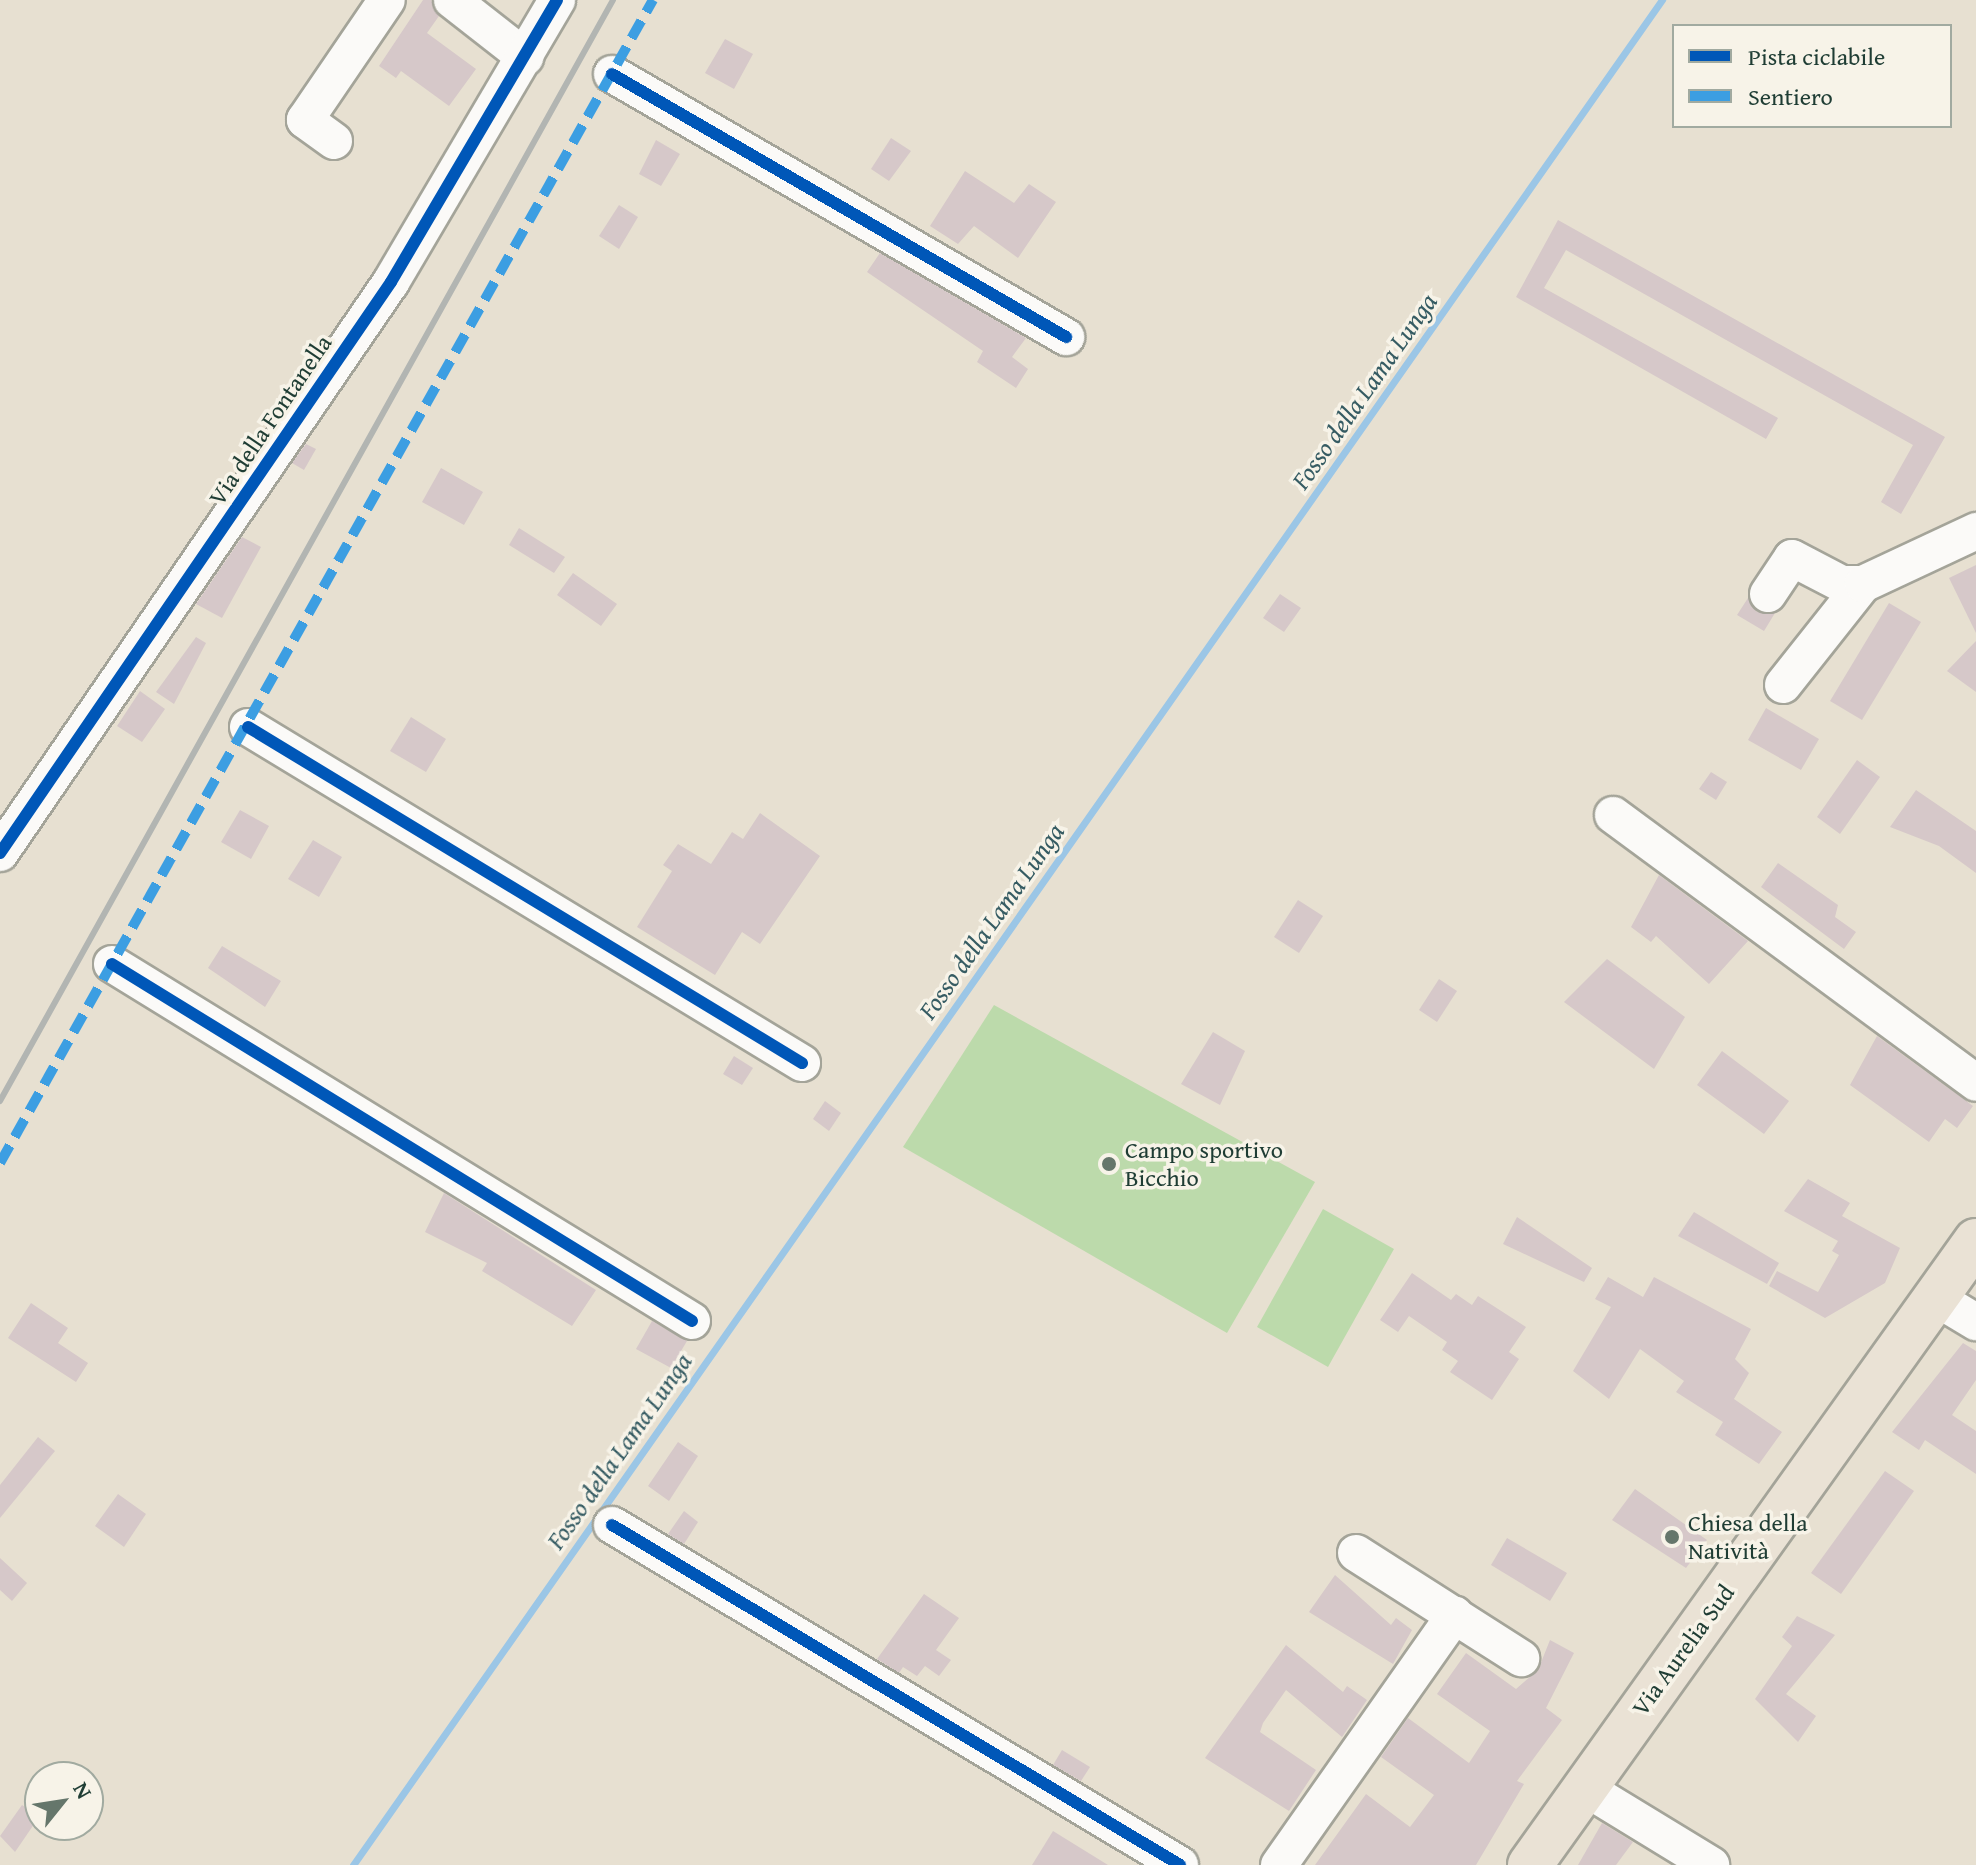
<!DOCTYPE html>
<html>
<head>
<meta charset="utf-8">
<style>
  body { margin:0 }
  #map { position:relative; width:1976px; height:1865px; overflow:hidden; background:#e7e0d1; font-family:"Gentium Book Plus",serif }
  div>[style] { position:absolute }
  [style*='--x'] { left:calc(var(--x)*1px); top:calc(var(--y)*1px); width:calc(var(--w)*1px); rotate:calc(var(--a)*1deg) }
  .green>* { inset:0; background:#bcdaab }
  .stream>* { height:7px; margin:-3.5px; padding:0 3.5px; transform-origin:3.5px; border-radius:3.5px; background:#9bc6e6 }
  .building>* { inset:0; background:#d6c8c9 }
  .roads { filter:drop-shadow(2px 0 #a4a499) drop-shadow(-2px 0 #a4a499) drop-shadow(0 2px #a4a499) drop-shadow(0 -2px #a4a499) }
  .minor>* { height:36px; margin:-18px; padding:0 18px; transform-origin:18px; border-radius:18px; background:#fbfaf8 }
  .major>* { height:44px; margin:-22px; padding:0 22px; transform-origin:22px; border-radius:22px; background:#eae2d5 }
  .rail>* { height:6px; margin:-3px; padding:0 3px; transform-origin:3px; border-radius:3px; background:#b2b5b2 }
  .quiet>* { height:10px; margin-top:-5px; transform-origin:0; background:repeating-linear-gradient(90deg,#3c9ee2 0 20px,transparent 0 30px) }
  .cycleway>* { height:12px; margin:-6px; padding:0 6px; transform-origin:6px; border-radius:6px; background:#0057b8 }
  .dots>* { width:22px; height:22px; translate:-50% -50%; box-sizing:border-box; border:4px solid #f7f3e8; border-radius:50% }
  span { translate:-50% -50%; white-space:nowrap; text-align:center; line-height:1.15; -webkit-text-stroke:7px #f7f3e8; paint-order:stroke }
  .street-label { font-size:24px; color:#1f3d34 }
  .poi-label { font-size:24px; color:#1f3d34 }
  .left { translate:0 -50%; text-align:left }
  .water-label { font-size:26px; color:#365c63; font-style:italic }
  .legend { position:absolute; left:1672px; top:24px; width:280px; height:104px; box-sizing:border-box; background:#f7f3e8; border:2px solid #a1aaa0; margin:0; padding:10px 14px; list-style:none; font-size:24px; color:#1f3d34 }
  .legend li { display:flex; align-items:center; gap:16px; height:40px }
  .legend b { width:40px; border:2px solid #a1aaa0 }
  .north { position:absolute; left:24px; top:1761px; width:80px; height:80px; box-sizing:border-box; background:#f7f3e8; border:2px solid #a1aaa0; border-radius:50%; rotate:60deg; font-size:22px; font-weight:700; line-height:32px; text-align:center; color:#1f3d34 }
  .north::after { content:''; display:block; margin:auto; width:28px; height:36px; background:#65766b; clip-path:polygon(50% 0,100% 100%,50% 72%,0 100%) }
</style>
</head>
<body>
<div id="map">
  <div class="green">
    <i style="clip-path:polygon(994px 1005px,1315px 1182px,1227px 1333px,903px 1147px)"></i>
    <i style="clip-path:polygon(1323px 1209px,1394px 1249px,1328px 1367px,1257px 1327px)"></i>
  </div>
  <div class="stream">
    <i style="--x:353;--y:1865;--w:2279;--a:-54.94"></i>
  </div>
  <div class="building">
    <i style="clip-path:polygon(423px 0,431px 0,439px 16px,427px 33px,476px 69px,449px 106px,401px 71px,396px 78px,379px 66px)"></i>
    <i style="clip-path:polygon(725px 39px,753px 54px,734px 89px,705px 73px)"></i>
    <i style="clip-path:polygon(891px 138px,911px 151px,889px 181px,871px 169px)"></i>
    <i style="clip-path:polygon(656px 140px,680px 154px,661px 186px,639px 174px)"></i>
    <i style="clip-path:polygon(965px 171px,1014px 203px,1029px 184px,1056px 202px,1018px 258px,974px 226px,958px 244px,930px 226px)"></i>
    <i style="clip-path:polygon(619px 205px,638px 217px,619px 249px,599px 236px)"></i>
    <i style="clip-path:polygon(1558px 220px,1945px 437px,1901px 514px,1881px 502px,1913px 445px,1566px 250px,1544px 288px,1778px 418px,1766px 439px,1516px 297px)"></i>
    <i style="clip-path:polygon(880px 253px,1026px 338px,1012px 357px,1028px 369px,1016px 388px,977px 362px,983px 351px,867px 272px)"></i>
    <i style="clip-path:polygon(306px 444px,316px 449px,304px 470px,292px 463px)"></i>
    <i style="clip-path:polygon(441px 468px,483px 492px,464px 525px,422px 502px)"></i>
    <i style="clip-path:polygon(519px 528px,565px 557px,554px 573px,509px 545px)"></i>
    <i style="clip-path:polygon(242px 537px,261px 547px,222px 618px,196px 604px)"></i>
    <i style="clip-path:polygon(1976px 565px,1976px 633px,1949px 578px)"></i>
    <i style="clip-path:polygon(573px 573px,617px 604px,601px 626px,557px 595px)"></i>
    <i style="clip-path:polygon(1280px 594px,1301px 608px,1284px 632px,1263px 618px)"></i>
    <i style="clip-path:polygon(1748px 598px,1757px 612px,1775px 613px,1764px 631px,1737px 615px)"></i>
    <i style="clip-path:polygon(1889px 603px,1921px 622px,1862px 720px,1830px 701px)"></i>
    <i style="clip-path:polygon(196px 637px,206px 643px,174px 704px,156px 692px)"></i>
    <i style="clip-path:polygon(1976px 641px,1976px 692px,1947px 671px)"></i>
    <i style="clip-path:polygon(140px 691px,165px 709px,142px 742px,117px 726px)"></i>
    <i style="clip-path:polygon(1766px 708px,1819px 739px,1801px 770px,1748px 740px)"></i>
    <i style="clip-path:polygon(411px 717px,446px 739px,426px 772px,390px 751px)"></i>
    <i style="clip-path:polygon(1857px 760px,1880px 777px,1840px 834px,1817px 817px)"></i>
    <i style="clip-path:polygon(1711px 772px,1727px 782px,1716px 800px,1699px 789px)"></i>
    <i style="clip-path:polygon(1916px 790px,1976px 831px,1976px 873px,1939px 846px,1890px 827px)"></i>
    <i style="clip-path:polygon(240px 810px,269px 826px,251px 859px,221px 842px)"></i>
    <i style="clip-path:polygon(760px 813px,820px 856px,760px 944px,742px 932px,715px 975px,637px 927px,672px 871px,663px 865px,678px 844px,711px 864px,732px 832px,743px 839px)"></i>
    <i style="clip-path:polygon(313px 840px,342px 857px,319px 897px,288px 879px)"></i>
    <i style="clip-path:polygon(1778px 863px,1838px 905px,1835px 917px,1856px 932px,1844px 949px,1761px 887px)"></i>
    <i style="clip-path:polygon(1659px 875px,1748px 941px,1709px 984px,1656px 936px,1651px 942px,1631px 927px)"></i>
    <i style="clip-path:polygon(1298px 900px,1323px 916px,1299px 953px,1274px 937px)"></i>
    <i style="clip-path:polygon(222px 946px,281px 981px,265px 1007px,208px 968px)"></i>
    <i style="clip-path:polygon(1607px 959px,1685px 1017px,1654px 1069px,1564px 1002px)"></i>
    <i style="clip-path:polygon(1439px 979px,1457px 991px,1437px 1022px,1419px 1010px)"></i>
    <i style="clip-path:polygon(1213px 1032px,1245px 1051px,1220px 1105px,1181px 1084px)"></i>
    <i style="clip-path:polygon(1877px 1036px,1973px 1106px,1957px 1128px,1945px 1119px,1929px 1142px,1850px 1085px)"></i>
    <i style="clip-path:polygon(1722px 1051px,1789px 1101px,1764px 1134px,1697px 1085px)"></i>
    <i style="clip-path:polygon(734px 1056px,753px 1068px,742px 1085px,723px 1074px)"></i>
    <i style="clip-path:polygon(825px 1101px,841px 1113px,829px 1131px,813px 1119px)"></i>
    <i style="clip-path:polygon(1808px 1179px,1850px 1203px,1842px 1216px,1900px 1248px,1885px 1283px,1825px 1318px,1769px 1286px,1777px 1271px,1818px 1292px,1839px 1255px,1832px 1251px,1838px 1241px,1784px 1211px)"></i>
    <i style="clip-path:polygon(444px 1193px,596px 1290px,572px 1326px,482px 1271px,487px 1263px,425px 1232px)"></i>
    <i style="clip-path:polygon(1694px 1212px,1779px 1263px,1767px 1284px,1678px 1236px)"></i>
    <i style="clip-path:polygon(1517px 1217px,1592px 1268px,1584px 1282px,1503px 1244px)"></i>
    <i style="clip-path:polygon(1412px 1273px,1451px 1300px,1456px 1294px,1472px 1305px,1478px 1296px,1526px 1327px,1509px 1352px,1519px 1359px,1492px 1400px,1450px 1372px,1458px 1361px,1442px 1350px,1447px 1342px,1409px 1316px,1398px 1332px,1380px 1320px)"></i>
    <i style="clip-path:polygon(1608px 1277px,1643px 1297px,1654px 1277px,1751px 1329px,1735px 1359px,1749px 1373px,1734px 1399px,1782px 1432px,1759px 1464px,1715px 1435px,1723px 1422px,1676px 1392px,1684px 1381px,1640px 1349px,1609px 1399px,1573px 1371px,1611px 1307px,1595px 1299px)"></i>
    <i style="clip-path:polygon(31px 1303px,68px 1328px,58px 1343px,88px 1363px,76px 1382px,8px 1338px)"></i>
    <i style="clip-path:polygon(652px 1321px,687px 1341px,671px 1368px,636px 1349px)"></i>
    <i style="clip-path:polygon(1963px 1343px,1976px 1351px,1976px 1380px,1952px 1415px,1976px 1431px,1976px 1474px,1925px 1440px,1919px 1450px,1892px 1432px)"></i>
    <i style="clip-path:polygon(38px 1437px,55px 1451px,0 1518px,0 1485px)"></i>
    <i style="clip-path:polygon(678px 1442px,698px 1456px,669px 1501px,648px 1486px)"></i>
    <i style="clip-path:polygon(1885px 1471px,1914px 1491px,1841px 1594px,1811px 1573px)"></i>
    <i style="clip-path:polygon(1635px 1489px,1707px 1540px,1686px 1568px,1612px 1520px)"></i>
    <i style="clip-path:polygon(118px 1494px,146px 1514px,124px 1547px,95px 1526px)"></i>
    <i style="clip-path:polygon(684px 1511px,698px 1522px,684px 1544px,668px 1534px)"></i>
    <i style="clip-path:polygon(1507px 1538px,1567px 1573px,1550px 1601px,1491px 1565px)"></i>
    <i style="clip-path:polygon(0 1558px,27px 1583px,12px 1601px,0 1590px)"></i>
    <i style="clip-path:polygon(1335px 1575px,1391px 1625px,1396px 1618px,1412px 1630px,1393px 1664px,1309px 1612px)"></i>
    <i style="clip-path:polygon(924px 1594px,959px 1618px,936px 1650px,951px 1660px,939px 1676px,925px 1666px,917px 1676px,903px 1667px,899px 1673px,877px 1659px)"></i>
    <i style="clip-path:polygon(1797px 1616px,1835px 1635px,1786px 1694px,1816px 1716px,1798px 1742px,1755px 1699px,1792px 1646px,1782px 1637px)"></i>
    <i style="clip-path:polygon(1550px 1640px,1574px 1653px,1546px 1708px,1562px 1720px,1517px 1781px,1524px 1784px,1476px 1865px,1315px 1865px,1366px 1794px,1410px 1827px,1434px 1795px,1381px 1757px,1408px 1718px,1469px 1763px,1490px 1731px,1437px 1694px,1466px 1653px,1516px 1689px,1538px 1670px)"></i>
    <i style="clip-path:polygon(1286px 1645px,1343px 1692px,1347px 1686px,1367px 1700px,1342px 1737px,1286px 1690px,1263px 1723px,1260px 1732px,1316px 1770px,1289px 1811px,1205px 1758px)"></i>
    <i style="clip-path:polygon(1062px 1750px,1090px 1767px,1081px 1781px,1053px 1765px)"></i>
    <i style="clip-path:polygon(22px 1805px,39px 1817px,15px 1852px,0 1836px)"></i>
    <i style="clip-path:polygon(1602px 1823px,1633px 1842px,1616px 1865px,1578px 1865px)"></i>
    <i style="clip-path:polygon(1053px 1831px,1108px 1865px,1032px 1865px)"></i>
  </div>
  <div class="roads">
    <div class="minor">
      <i style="--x:452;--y:0;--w:93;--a:38"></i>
      <i style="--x:612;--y:74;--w:525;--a:30.08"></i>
      <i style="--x:334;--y:141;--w:36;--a:-144"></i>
      <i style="--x:305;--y:120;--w:145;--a:-55.7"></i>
      <i style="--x:1768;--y:594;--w:43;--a:-56.3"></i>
      <i style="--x:1792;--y:558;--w:56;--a:27.5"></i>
      <i style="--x:1842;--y:584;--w:21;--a:0"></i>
      <i style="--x:1783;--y:685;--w:129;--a:-51.6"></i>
      <i style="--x:1863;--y:584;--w:125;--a:-25.1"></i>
      <i style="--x:248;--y:727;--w:648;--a:31.24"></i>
      <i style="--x:1613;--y:815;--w:451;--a:36.4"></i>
      <i style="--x:0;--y:853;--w:692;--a:-55.6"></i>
      <i style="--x:391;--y:282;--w:327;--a:-59.5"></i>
      <i style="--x:112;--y:964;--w:681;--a:31.61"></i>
      <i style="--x:1936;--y:1298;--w:47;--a:31"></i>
      <i style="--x:612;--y:1525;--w:662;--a:30.9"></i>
      <i style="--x:1356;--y:1553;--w:196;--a:32.5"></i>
      <i style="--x:1585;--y:1788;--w:148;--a:31.4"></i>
      <i style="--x:1279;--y:1865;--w:306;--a:-54.9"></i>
    </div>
    <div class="major">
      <i style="--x:1530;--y:1865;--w:767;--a:-54.44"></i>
    </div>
  </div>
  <div class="rail">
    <i style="--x:0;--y:1101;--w:1260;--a:-60.89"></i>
  </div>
  <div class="quiet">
    <i style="--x:0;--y:1163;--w:1334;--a:-60.69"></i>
  </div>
  <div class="cycleway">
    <i style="--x:612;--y:74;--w:525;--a:30.08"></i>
    <i style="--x:248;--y:727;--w:648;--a:31.24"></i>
    <i style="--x:0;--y:853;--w:692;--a:-55.6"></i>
    <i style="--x:391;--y:282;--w:327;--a:-59.5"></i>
    <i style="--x:112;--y:964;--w:681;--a:31.61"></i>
    <i style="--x:612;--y:1525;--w:662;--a:30.9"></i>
  </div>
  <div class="dots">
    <i style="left:1109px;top:1164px;background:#65766b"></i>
    <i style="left:1672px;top:1537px;background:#65766b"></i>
  </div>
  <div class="street-label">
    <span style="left:270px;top:420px;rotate:-56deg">Via della Fontanella</span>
    <span style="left:1683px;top:1650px;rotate:-54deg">Via Aurelia Sud</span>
  </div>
  <div class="poi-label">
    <span class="left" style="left:1125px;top:1164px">Campo sportivo<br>Bicchio</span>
    <span class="left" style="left:1688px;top:1537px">Chiesa della<br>Natività</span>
  </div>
  <div class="water-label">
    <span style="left:1364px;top:391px;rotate:-55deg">Fosso della Lama Lunga</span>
    <span style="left:991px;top:921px;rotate:-55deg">Fosso della Lama Lunga</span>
    <span style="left:619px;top:1451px;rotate:-55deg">Fosso della Lama Lunga</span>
  </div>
  <ul class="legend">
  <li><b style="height:10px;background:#0057b8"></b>Pista ciclabile</li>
  <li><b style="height:10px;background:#3c9ee2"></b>Sentiero</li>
  </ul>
  <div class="north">N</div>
</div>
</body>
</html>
